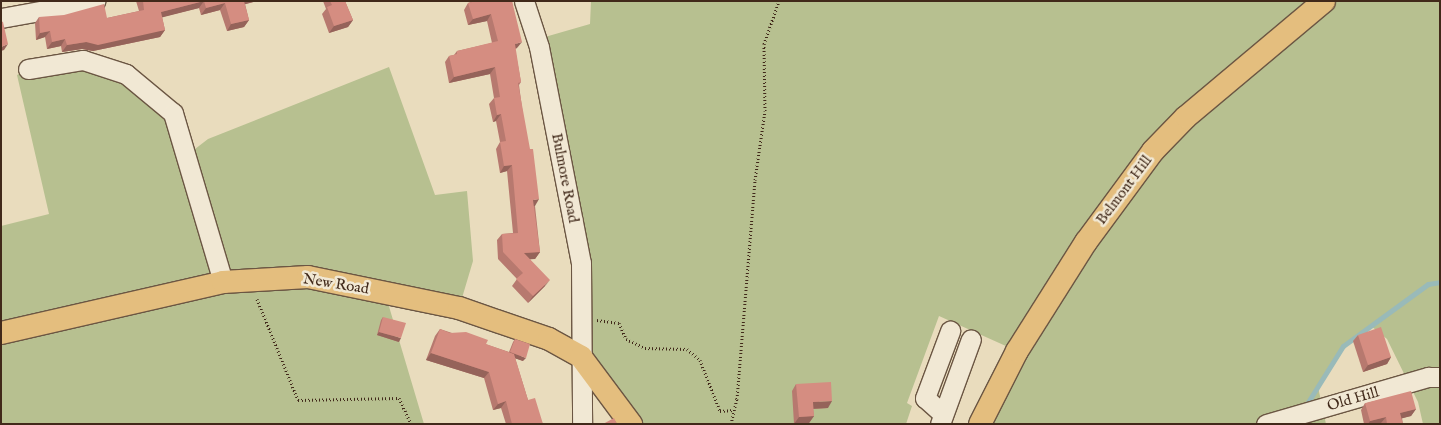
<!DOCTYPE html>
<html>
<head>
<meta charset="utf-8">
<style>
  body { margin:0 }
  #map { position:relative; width:1441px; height:425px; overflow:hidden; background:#e9dcbd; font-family:"IM FELL English",serif }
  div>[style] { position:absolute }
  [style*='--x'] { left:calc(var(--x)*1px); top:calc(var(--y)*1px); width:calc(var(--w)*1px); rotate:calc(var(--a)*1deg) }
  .green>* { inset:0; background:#b7c090 }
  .stream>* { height:5px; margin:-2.5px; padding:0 2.5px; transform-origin:2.5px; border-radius:2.5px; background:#99bab9 }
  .path>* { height:3px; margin-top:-1.5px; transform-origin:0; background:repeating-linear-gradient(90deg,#41291a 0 1px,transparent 0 3.5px) }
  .roads { filter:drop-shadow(1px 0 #6b5643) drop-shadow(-1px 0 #6b5643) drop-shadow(0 1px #6b5643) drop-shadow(0 -1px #6b5643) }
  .minor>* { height:19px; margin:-9.5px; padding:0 9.5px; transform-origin:9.5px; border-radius:9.5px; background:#f1e8d4 }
  .major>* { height:22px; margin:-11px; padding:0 11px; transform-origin:11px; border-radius:11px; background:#e4be7e }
  .wall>* { inset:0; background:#b7796f }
  .shaded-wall>* { inset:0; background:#95635a }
  .building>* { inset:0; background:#d58d81 }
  span { translate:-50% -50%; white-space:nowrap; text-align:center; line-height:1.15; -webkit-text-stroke:5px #f1e8d4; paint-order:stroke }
  .street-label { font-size:15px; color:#41291a }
  .frame { position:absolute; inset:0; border:2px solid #41291a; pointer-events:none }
</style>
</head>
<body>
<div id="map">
  <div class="green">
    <i style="clip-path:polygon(591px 1px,1440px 1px,1440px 424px,1423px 424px,1418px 402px,1387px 339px,1371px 326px,1343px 346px,1318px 387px,1326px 424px,980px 424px,1017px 351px,939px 316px,907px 403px,912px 406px,906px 424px,631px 424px,581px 357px,581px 263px,538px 39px,590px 24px)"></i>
    <i style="clip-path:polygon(83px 60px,126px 74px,173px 113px,186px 156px,208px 139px,389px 67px,435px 195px,467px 191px,473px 261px,459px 308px,385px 293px,424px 424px,1px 424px,1px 226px,49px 214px,17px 75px,28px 69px)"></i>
  </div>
  <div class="stream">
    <i style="--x:1308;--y:402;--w:66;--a:-58"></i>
    <i style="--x:1343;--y:346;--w:105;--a:-36.1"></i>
    <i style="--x:1428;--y:284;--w:12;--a:-9"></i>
  </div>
  <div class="path">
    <i style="--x:257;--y:299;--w:109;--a:67.9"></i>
    <i style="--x:298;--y:400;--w:101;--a:-1.1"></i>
    <i style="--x:399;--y:398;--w:29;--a:65"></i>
    <i style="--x:597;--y:320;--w:22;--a:8"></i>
    <i style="--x:619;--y:323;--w:17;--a:66"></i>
    <i style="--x:626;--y:339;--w:21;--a:25"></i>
    <i style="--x:645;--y:348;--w:42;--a:1.4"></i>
    <i style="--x:687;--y:349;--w:17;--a:40"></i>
    <i style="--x:700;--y:360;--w:55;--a:68.6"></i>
    <i style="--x:720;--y:411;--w:14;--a:-4"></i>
    <i style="--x:731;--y:424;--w:26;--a:-77"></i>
    <i style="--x:737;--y:399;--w:220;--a:-85.3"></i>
    <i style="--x:755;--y:180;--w:70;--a:-81.8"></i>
    <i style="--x:765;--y:111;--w:67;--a:-90.9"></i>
    <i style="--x:764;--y:44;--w:46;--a:-70.8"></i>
  </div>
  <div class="roads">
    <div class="minor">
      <i style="--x:524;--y:1;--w:48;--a:71.9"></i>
      <i style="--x:539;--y:47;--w:220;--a:79"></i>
      <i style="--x:581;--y:263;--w:161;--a:89.6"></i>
      <i style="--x:1;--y:18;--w:96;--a:-10.3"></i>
      <i style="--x:28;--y:69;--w:56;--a:-9.3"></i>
      <i style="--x:83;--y:60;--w:45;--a:18"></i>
      <i style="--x:126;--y:74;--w:61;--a:39.7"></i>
      <i style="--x:173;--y:113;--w:176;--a:73.5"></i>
      <i style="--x:943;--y:414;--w:24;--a:-138"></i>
      <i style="--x:925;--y:398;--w:72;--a:-69.5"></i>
      <i style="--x:940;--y:424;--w:90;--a:-70"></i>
      <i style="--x:1266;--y:424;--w:169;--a:-16.2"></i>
      <i style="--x:1428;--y:377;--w:12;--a:0"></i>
    </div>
    <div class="major">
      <i style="--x:1;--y:333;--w:228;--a:-12.9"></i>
      <i style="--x:223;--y:282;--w:85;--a:-3.4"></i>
      <i style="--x:308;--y:277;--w:154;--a:11.6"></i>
      <i style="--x:459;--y:308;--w:95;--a:19"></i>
      <i style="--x:549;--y:339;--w:37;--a:29"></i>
      <i style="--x:581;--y:357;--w:84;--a:53.3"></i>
      <i style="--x:980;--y:424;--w:82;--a:-63.1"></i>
      <i style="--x:1017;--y:351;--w:129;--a:-57.7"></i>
      <i style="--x:1086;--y:242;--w:113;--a:-53.6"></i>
      <i style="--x:1153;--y:151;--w:47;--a:-45.9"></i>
      <i style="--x:1186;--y:117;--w:180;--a:-40"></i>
    </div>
  </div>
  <div class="wall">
    <i style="clip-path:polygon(136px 1px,257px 1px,245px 4px,249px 20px,244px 27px,227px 31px,220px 10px,201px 15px,199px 8px,162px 17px,165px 30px,160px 37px,93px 51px,82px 49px,62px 52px,61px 46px,47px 49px,45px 37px,36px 40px,35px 23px,39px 17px,107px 18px,139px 11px)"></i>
    <i style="clip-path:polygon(323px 1px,345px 1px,353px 20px,348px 27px,329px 33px,322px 14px,326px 9px)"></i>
    <i style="clip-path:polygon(471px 1px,512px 1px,517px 48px,515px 49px,521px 82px,519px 85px,535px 206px,540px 252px,535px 259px,530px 259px,545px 286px,528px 303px,512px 286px,517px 279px,498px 259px,497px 240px,502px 234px,513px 233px,507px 171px,500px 173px,496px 149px,500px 142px,496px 121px,493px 122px,489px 104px,494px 98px,490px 74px,449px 83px,445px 62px,449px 56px,454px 55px,457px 51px,492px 43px,487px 21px,468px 25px,464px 10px,468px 3px,471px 2px)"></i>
    <i style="clip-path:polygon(383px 317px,399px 342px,377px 335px,381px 320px)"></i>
    <i style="clip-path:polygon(440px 329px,509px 352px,513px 342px,515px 339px,523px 361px,515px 358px,528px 400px,543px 424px,506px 424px,501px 408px,493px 410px,484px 378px,426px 360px,435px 336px)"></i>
    <i style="clip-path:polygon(1358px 335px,1391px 357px,1387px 364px,1363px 372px,1353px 341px)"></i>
    <i style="clip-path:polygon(796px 384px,828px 408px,813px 409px,814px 416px,809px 423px,794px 424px,792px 391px)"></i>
    <i style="clip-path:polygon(1365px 403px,1416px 409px,1411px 416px,1402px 418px,1403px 424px,1364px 424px,1361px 410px)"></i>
  </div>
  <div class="shaded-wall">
    <i style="clip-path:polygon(204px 1px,199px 8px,156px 19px,161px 12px)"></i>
    <i style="clip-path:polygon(242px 1px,257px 1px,239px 6px)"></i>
    <i style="clip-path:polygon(225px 3px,220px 10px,201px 15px,206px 8px)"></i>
    <i style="clip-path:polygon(491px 14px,487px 21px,468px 25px,473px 19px)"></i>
    <i style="clip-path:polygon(249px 20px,244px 27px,227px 31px,231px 24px)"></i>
    <i style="clip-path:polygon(353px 20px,348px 27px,329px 33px,334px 26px)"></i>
    <i style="clip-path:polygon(165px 30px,160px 37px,93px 51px,82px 49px,62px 52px,67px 45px)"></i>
    <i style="clip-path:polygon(50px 31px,45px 37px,36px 40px,40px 33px)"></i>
    <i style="clip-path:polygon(65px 39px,61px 46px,47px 49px,52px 42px)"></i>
    <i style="clip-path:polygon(522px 42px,517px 48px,510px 50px,515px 44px)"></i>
    <i style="clip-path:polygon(8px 44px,4px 50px,1px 51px,1px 47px)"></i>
    <i style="clip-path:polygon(495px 67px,490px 74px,449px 83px,454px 77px)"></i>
    <i style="clip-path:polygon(501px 114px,496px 121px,493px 122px,497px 115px)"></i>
    <i style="clip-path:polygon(512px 165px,507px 171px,500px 173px,504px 166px)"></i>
    <i style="clip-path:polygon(539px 199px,535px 206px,529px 206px,533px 200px)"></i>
    <i style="clip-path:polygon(540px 252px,535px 259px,520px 260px,524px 253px)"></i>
    <i style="clip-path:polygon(550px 280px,545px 286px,528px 303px,533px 296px)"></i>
    <i style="clip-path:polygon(379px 332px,401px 338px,399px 342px,377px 335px)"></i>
    <i style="clip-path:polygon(510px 352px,526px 358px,523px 361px,508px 356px)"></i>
    <i style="clip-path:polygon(431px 353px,489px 372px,484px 378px,426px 360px)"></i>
    <i style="clip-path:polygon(1391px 357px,1387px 364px,1363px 372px,1368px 365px)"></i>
    <i style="clip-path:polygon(506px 401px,501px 408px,493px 410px,498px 404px)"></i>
    <i style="clip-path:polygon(832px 401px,828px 408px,808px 409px,813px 402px)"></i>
    <i style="clip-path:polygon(1416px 409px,1411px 416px,1396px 420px,1400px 413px)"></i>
    <i style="clip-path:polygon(814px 416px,809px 423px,794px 424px,799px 417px)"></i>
    <i style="clip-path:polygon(1386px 417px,1381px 423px,1368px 424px,1370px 421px)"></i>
  </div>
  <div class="building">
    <i style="clip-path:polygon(143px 1px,204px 1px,161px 12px,165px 30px,98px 45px,86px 42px,67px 45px,65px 39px,52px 42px,50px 31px,40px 33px,39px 17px,64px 15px,104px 4px,107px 18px,144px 10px)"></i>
    <i style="clip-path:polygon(204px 1px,244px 1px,249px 20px,231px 24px,225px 3px,206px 8px)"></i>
    <i style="clip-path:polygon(330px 1px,345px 1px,353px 20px,334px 26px,327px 7px,332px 5px)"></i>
    <i style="clip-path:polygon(476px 1px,512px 1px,522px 42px,515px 44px,521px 82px,518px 83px,530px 149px,533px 149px,539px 199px,533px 200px,540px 252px,524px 253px,550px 280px,533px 296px,516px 279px,523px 273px,503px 252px,502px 234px,518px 233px,512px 165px,504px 166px,500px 142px,506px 141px,501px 114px,497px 115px,494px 98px,500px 97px,495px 67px,454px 77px,449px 56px,457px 54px,457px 51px,498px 41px,491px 14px,473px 19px,468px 3px)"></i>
    <i style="clip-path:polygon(1px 21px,3px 22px,8px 44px,1px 47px)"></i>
    <i style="clip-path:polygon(383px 317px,406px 323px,401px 338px,379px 332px)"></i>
    <i style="clip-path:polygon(1381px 327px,1391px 357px,1368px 365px,1358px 335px)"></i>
    <i style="clip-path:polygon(440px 329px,450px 333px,466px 332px,488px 340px,486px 344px,514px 354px,528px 400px,535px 398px,543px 424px,512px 424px,506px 401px,498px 404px,489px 372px,431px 353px)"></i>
    <i style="clip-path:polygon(515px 339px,530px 344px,526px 358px,510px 352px)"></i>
    <i style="clip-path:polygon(831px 382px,832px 401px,813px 402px,814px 416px,799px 417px,796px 384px)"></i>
    <i style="clip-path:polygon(1411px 391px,1416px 409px,1400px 413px,1403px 424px,1387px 424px,1386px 417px,1370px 421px,1365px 403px)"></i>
    <i style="clip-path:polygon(614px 418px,617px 424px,603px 424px)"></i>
  </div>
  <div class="street-label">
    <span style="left:565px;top:178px;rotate:79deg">Bulmore Road</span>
    <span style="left:1124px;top:190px;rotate:-53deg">Belmont Hill</span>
    <span style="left:336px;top:284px;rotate:9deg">New Road</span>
    <span style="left:1353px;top:399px;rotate:-16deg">Old Hill</span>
  </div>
  <div class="frame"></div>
</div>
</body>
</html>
